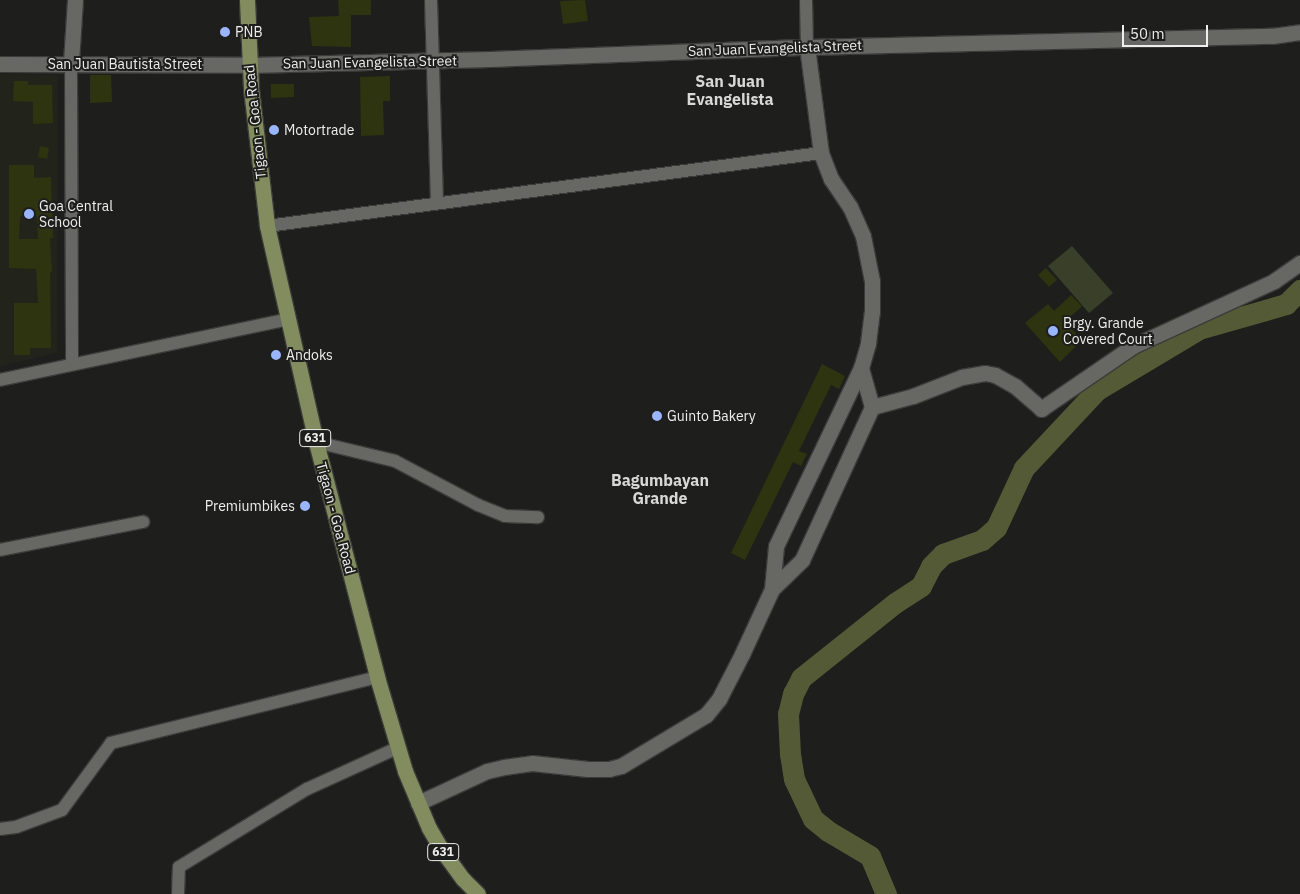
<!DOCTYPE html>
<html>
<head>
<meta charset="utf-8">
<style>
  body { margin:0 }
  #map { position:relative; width:1300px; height:894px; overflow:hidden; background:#1e1e1c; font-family:"IBM Plex Sans",sans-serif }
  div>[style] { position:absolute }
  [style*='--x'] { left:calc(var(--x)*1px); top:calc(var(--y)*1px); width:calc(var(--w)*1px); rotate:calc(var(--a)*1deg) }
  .built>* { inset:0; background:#22241c }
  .green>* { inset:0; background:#3a3f2a }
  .river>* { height:21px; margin:-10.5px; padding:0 10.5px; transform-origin:10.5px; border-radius:10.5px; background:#535a35 }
  .building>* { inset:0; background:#2e340f }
  .roads { filter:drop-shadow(1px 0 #3b3b39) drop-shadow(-1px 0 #3b3b39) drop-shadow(0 1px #3b3b39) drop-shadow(0 -1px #3b3b39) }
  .minor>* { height:12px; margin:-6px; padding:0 6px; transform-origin:6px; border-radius:6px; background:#676764 }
  .tertiary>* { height:15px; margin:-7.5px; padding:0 7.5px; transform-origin:7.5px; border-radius:7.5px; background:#676764 }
  .secondary>* { height:15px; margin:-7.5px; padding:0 7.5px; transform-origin:7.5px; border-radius:7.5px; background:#676764 }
  .primary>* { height:15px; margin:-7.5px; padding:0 7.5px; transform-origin:7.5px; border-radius:7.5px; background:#838c5e }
  .dots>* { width:14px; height:14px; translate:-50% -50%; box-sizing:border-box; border:2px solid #1e1e1c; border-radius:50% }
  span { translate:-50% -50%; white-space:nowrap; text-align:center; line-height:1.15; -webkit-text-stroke:4px #1e1e1c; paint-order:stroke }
  .shield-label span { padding:1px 4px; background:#1e1e1c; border:1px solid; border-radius:4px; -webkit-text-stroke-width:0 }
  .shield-label { font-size:12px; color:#eeefed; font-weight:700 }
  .poi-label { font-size:14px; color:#eeefed }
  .left { translate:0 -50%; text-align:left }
  .right { translate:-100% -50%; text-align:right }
  .street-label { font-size:14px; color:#eeefed }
  .quarter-label { font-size:16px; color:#d8d9d5; font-weight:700 }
  .scale { position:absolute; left:1122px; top:25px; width:86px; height:22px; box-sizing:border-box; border:2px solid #eeefed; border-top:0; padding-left:6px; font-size:15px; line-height:18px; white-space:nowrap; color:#eeefed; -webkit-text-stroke:4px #1e1e1c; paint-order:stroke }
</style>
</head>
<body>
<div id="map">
  <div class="built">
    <i style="clip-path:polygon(0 74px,58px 75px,57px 353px,0 366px)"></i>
  </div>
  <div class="green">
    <i style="clip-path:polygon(1072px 246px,1113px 293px,1089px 313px,1048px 266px)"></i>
  </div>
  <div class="river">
    <i style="--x:886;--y:894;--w:41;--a:-112.8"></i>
    <i style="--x:870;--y:856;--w:49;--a:-149.2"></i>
    <i style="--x:828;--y:831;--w:19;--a:-141"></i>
    <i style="--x:813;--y:819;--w:44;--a:-115.4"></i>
    <i style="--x:794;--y:779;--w:25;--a:-99"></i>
    <i style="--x:790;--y:754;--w:40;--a:-92.9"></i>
    <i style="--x:788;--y:714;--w:21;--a:-76"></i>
    <i style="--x:793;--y:694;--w:18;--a:-63"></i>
    <i style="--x:801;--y:678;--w:120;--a:-38.6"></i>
    <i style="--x:895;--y:603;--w:31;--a:-33"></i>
    <i style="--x:921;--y:586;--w:22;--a:-63"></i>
    <i style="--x:931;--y:566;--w:17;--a:-45"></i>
    <i style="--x:943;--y:554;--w:41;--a:-19.7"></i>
    <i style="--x:982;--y:540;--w:18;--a:-41"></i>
    <i style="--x:996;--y:528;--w:66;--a:-65"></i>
    <i style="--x:1024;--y:468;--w:107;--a:-46.9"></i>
    <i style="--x:1097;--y:390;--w:119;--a:-30.9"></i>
    <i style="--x:1199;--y:329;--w:91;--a:-16"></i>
    <i style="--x:1286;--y:304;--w:20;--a:-45"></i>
  </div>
  <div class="building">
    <i style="clip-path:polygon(338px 0,371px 0,371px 15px,351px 15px,351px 47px,312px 46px,309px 17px,339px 16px)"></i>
    <i style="clip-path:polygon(585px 0,588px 21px,563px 24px,560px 1px)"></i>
    <i style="clip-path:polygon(90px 75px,111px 75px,112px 102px,90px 103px)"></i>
    <i style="clip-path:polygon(390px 76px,390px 101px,383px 101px,384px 135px,361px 136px,360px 77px)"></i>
    <i style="clip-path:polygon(14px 81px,28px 81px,28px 85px,52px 85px,53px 123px,33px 124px,33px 102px,13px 101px)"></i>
    <i style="clip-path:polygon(271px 84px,294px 84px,294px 97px,271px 98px)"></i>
    <i style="clip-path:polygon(40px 146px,49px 148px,47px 159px,38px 157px)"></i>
    <i style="clip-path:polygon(evenodd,9px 165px,34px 165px,34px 178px,51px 177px,53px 238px,50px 238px,52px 272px,50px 272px,51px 348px,30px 348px,30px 355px,14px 355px,14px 303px,38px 303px,36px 269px,9px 268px,9px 165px,20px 216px,37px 216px,38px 239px,19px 239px,20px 216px)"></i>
    <i style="clip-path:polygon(1046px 268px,1057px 280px,1049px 287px,1038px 275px)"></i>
    <i style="clip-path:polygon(1071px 295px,1082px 306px,1065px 322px,1082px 340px,1060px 362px,1025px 323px,1048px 304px,1054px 311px)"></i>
    <i style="clip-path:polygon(822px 364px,845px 376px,839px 389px,831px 385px,799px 451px,807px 454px,801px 466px,793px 462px,745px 560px,731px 553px)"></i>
  </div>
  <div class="roads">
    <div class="minor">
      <i style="--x:431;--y:0;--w:203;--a:88.3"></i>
      <i style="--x:806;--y:0;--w:47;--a:88.8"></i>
      <i style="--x:71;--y:62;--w:302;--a:89.8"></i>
      <i style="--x:267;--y:226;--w:559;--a:-7.51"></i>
      <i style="--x:0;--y:380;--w:295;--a:-11.9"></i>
      <i style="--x:316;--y:442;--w:81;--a:13.5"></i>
      <i style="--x:395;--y:461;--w:94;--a:27.9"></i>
      <i style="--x:478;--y:505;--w:29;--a:22"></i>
      <i style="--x:505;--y:516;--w:33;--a:2"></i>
      <i style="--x:0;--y:550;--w:146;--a:-11.1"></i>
      <i style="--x:0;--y:829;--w:16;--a:-7"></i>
      <i style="--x:16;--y:827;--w:49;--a:-20.3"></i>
      <i style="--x:62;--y:810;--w:83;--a:-53.8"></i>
      <i style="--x:111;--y:743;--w:274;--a:-13.9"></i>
      <i style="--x:178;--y:894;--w:27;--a:-88"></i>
      <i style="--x:179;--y:867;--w:150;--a:-31.4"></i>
      <i style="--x:307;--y:789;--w:99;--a:-24.5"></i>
    </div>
    <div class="tertiary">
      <i style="--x:71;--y:62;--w:62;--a:-86.3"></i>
      <i style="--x:249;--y:65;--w:241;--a:-1.4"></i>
      <i style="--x:490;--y:59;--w:317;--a:-2.2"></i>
      <i style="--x:807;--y:47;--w:465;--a:-1.4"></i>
      <i style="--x:1272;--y:36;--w:28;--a:-8"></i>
      <i style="--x:872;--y:407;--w:42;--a:-15"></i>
      <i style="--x:913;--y:396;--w:53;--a:-21.2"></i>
      <i style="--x:962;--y:377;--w:23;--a:-10"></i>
      <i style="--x:985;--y:373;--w:10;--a:11"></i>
      <i style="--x:995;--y:375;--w:23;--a:29"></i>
      <i style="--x:1015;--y:386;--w:35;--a:41"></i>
      <i style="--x:1041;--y:409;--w:112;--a:-34.4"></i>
      <i style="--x:1133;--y:346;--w:155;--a:-24.7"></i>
      <i style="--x:1274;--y:281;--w:32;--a:-35"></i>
      <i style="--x:772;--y:589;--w:42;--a:-44"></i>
      <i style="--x:802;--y:560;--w:168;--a:-65.4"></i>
      <i style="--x:872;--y:407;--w:41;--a:-105.8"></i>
      <i style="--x:418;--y:803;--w:76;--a:-24.9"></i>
      <i style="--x:487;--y:771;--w:17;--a:-13"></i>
      <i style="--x:504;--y:767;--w:28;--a:-8"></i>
      <i style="--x:532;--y:763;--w:56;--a:6.1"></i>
      <i style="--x:588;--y:769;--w:21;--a:0"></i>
      <i style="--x:609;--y:769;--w:12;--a:-14"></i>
      <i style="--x:621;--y:766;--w:99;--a:-31"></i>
      <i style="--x:706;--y:715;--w:21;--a:-51"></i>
      <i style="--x:719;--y:699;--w:51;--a:-62.9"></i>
      <i style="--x:742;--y:654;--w:72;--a:-65.2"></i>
      <i style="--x:772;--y:589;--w:43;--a:-84.7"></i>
      <i style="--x:776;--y:546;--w:197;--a:-64.5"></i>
      <i style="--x:861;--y:368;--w:26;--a:-74"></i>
      <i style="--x:868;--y:343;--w:31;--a:-83"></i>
      <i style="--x:872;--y:312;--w:31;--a:-90"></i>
      <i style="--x:872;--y:281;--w:46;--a:-101.3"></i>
      <i style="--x:863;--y:236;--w:32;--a:-114"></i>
      <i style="--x:850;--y:207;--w:34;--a:-124"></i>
      <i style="--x:831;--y:179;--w:28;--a:-111"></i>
      <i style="--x:821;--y:153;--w:107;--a:-97.5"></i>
    </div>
    <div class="secondary">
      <i style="--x:0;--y:64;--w:249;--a:0.2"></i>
    </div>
    <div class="primary">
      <i style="--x:247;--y:0;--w:89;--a:87.4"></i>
      <i style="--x:251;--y:89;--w:138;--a:83.3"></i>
      <i style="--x:267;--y:226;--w:221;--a:77.2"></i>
      <i style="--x:316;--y:442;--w:243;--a:75.4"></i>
      <i style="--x:377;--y:677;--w:98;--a:73.4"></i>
      <i style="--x:405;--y:771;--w:62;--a:67.2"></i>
      <i style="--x:429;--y:828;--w:24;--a:60"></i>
      <i style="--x:441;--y:849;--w:37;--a:54"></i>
      <i style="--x:463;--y:879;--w:21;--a:45"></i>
    </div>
  </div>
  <div class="dots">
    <i style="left:225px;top:32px;background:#99b5fd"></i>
    <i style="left:274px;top:130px;background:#99b5fd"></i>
    <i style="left:29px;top:214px;background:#99b5fd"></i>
    <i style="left:1053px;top:331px;background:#99b5fd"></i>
    <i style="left:276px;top:355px;background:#99b5fd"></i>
    <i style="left:657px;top:416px;background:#99b5fd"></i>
    <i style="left:305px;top:506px;background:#99b5fd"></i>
  </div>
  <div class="shield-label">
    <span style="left:315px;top:438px">631</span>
    <span style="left:443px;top:852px">631</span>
  </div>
  <div class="poi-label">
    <span class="left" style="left:235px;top:32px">PNB</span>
    <span class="left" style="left:284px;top:130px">Motortrade</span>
    <span class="left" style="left:39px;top:214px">Goa Central<br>School</span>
    <span class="left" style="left:1063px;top:331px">Brgy. Grande<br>Covered Court</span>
    <span class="left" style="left:286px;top:355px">Andoks</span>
    <span class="left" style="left:667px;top:416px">Guinto Bakery</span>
    <span class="right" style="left:295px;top:506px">Premiumbikes</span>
  </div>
  <div class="street-label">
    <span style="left:775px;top:48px;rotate:-2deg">San Juan Evangelista Street</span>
    <span style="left:370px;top:62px;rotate:-1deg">San Juan Evangelista Street</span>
    <span style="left:125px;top:64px">San Juan Bautista Street</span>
    <span style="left:255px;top:122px;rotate:-96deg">Tigaon - Goa Road</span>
    <span style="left:336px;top:518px;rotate:75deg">Tigaon - Goa Road</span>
  </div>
  <div class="quarter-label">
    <span style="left:730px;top:90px">San Juan<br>Evangelista</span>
    <span style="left:660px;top:489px">Bagumbayan<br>Grande</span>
  </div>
  <div class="scale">50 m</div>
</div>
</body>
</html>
